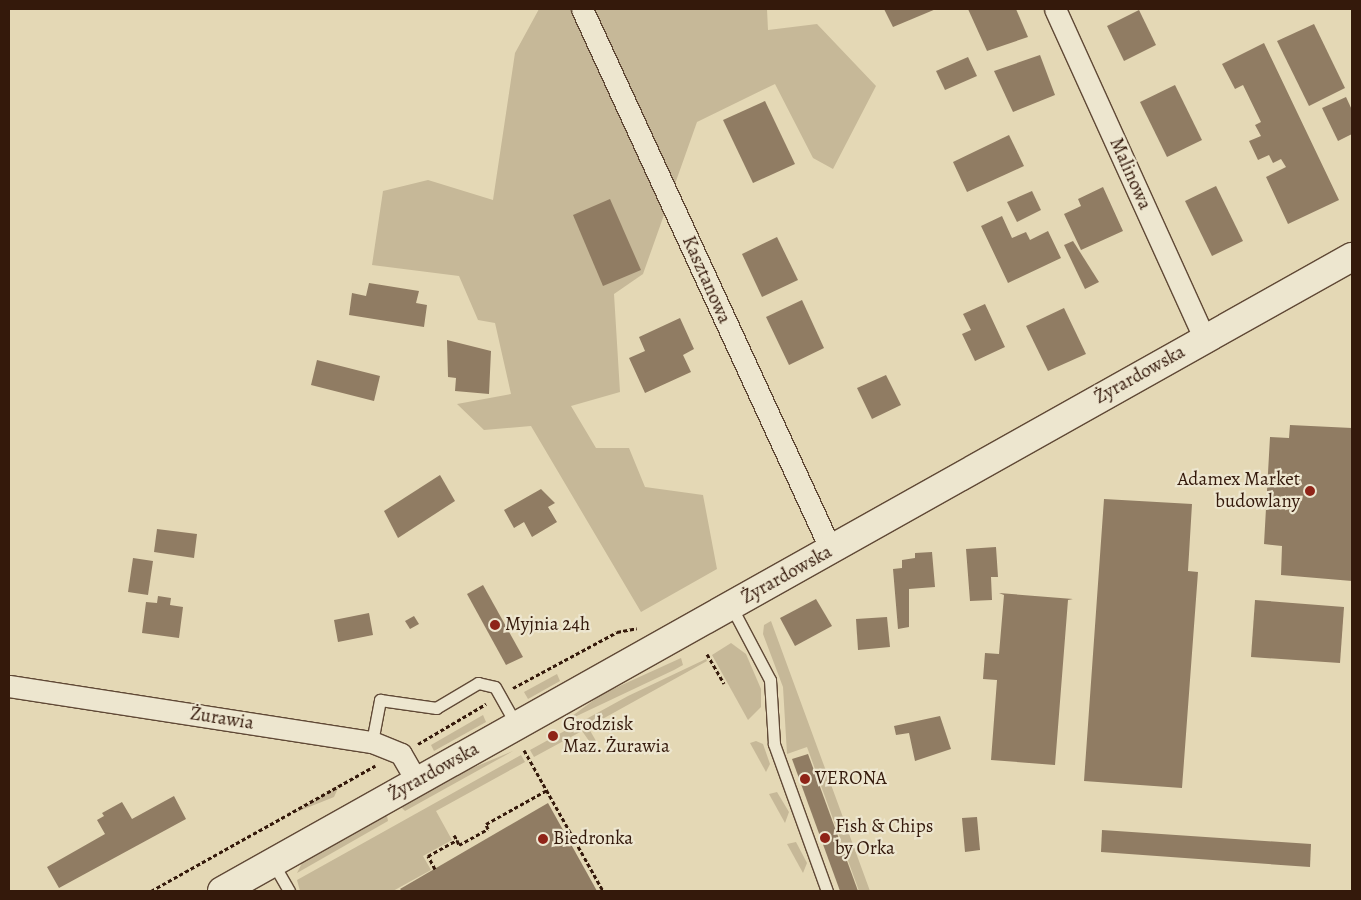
<!DOCTYPE html>
<html>
<head>
<meta charset="utf-8">
<style>
  body { margin:0 }
  #map { position:relative; width:1361px; height:900px; overflow:hidden; background:#e4d8b5; font-family:Alegreya,serif }
  div>[style] { position:absolute }
  [style*='--x'] { left:calc(var(--x)*1px); top:calc(var(--y)*1px); width:calc(var(--w)*1px); rotate:calc(var(--a)*1deg) }
  .green>* { inset:0; background:#c6b898 }
  .building>* { inset:0; background:#907c63 }
  .path>* { height:3px; margin-top:-1.5px; transform-origin:0; background:repeating-linear-gradient(90deg,#34190b 0 4px,transparent 0 6.5px) }
  .roads { filter:drop-shadow(1px 0 #604936) drop-shadow(-1px 0 #604936) drop-shadow(0 1px #604936) drop-shadow(0 -1px #604936) }
  .service>* { height:11px; margin:-5.5px; padding:0 5.5px; transform-origin:5.5px; border-radius:5.5px; background:#ede6cf }
  .minor>* { height:21px; margin:-10.5px; padding:0 10.5px; transform-origin:10.5px; border-radius:10.5px; background:#ede6cf }
  .secondary>* { height:28px; margin:-14px; padding:0 14px; transform-origin:14px; border-radius:14px; background:#ede6cf }
  .dots>* { width:14px; height:14px; translate:-50% -50%; box-sizing:border-box; border:2px solid #ede6cf; border-radius:50% }
  span { translate:-50% -50%; white-space:nowrap; text-align:center; line-height:1.15; -webkit-text-stroke:4.5px #ede6cf; paint-order:stroke }
  .street-label { font-size:19px; color:#34190b }
  .poi-label { font-size:19px; color:#34190b }
  .right { translate:-100% -50%; text-align:right }
  .left { translate:0 -50%; text-align:left }
  .frame { position:absolute; inset:0; border:10px solid #34190b; pointer-events:none }
</style>
</head>
<body>
<div id="map">
  <div class="green">
    <i style="clip-path:polygon(539px 9px,767px 9px,768px 30px,817px 24px,876px 86px,833px 169px,813px 158px,775px 84px,697px 122px,643px 274px,614px 294px,620px 392px,571px 406px,596px 448px,629px 448px,645px 487px,703px 495px,717px 569px,641px 612px,531px 426px,484px 430px,457px 404px,511px 394px,495px 323px,478px 320px,459px 276px,372px 265px,383px 191px,428px 180px,493px 200px,515px 53px)"></i>
    <i style="clip-path:polygon(771px 621px,870px 891px,859px 891px,807px 747px,787px 754px,783px 687px,763px 634px,764px 625px)"></i>
    <i style="clip-path:polygon(731px 643px,746px 654px,761px 689px,761px 707px,748px 720px,712px 655px)"></i>
    <i style="clip-path:polygon(681px 658px,683px 665px,674px 670px,564px 722px,602px 694px)"></i>
    <i style="clip-path:polygon(706px 659px,707px 661px,588px 727px,596px 741px,592px 745px,582px 731px,534px 757px,530px 750px,628px 696px)"></i>
    <i style="clip-path:polygon(557px 674px,560px 681px,528px 699px,524px 692px)"></i>
    <i style="clip-path:polygon(483px 715px,486px 722px,434px 751px,431px 745px)"></i>
    <i style="clip-path:polygon(756px 741px,763px 744px,770px 764px,766px 772px,750px 743px)"></i>
    <i style="clip-path:polygon(513px 751px,405px 811px,398px 804px,439px 782px)"></i>
    <i style="clip-path:polygon(521px 755px,525px 762px,436px 811px,452px 840px,423px 856px,431px 870px,393px 891px,300px 891px,297px 880px)"></i>
    <i style="clip-path:polygon(339px 786px,334px 797px,294px 813px,294px 812px)"></i>
    <i style="clip-path:polygon(777px 792px,789px 812px,785px 823px,769px 794px)"></i>
    <i style="clip-path:polygon(386px 811px,388px 821px,297px 873px,304px 859px)"></i>
    <i style="clip-path:polygon(796px 842px,807px 863px,803px 873px,787px 844px)"></i>
  </div>
  <div class="building">
    <i style="clip-path:polygon(884px 9px,936px 9px,893px 27px)"></i>
    <i style="clip-path:polygon(968px 9px,1016px 9px,1028px 37px,987px 51px)"></i>
    <i style="clip-path:polygon(1139px 10px,1156px 45px,1124px 61px,1107px 26px)"></i>
    <i style="clip-path:polygon(1314px 24px,1345px 88px,1309px 106px,1277px 41px)"></i>
    <i style="clip-path:polygon(1264px 43px,1339px 200px,1288px 224px,1266px 177px,1286px 167px,1281px 159px,1273px 163px,1269px 155px,1258px 160px,1249px 141px,1261px 136px,1255px 125px,1261px 122px,1243px 85px,1235px 89px,1222px 64px)"></i>
    <i style="clip-path:polygon(1040px 55px,1055px 95px,1013px 112px,994px 71px)"></i>
    <i style="clip-path:polygon(968px 57px,977px 76px,945px 90px,936px 71px)"></i>
    <i style="clip-path:polygon(1175px 85px,1202px 140px,1167px 157px,1140px 102px)"></i>
    <i style="clip-path:polygon(1346px 97px,1352px 110px,1352px 134px,1338px 141px,1322px 108px)"></i>
    <i style="clip-path:polygon(765px 101px,795px 164px,753px 183px,723px 120px)"></i>
    <i style="clip-path:polygon(1009px 135px,1024px 166px,967px 192px,953px 162px)"></i>
    <i style="clip-path:polygon(1216px 186px,1243px 241px,1212px 256px,1185px 201px)"></i>
    <i style="clip-path:polygon(1103px 187px,1123px 231px,1081px 250px,1064px 214px,1081px 206px,1078px 199px)"></i>
    <i style="clip-path:polygon(1032px 191px,1041px 210px,1017px 222px,1007px 202px)"></i>
    <i style="clip-path:polygon(610px 199px,641px 270px,603px 286px,573px 215px)"></i>
    <i style="clip-path:polygon(1002px 216px,1012px 238px,1026px 232px,1030px 240px,1048px 231px,1061px 258px,1008px 283px,981px 226px)"></i>
    <i style="clip-path:polygon(777px 237px,798px 280px,762px 297px,742px 254px)"></i>
    <i style="clip-path:polygon(1073px 241px,1099px 282px,1085px 289px,1064px 245px)"></i>
    <i style="clip-path:polygon(369px 283px,419px 291px,416px 303px,427px 305px,424px 327px,349px 315px,352px 293px,366px 296px)"></i>
    <i style="clip-path:polygon(802px 300px,824px 348px,789px 365px,766px 317px)"></i>
    <i style="clip-path:polygon(985px 304px,1005px 347px,975px 361px,962px 334px,971px 330px,963px 314px)"></i>
    <i style="clip-path:polygon(1064px 308px,1086px 354px,1048px 371px,1026px 326px)"></i>
    <i style="clip-path:polygon(680px 318px,694px 349px,683px 355px,691px 372px,645px 393px,629px 358px,645px 351px,639px 337px)"></i>
    <i style="clip-path:polygon(447px 340px,491px 351px,489px 394px,455px 391px,456px 378px,448px 377px)"></i>
    <i style="clip-path:polygon(317px 360px,380px 376px,374px 401px,311px 385px)"></i>
    <i style="clip-path:polygon(886px 375px,901px 405px,872px 419px,857px 388px)"></i>
    <i style="clip-path:polygon(1290px 425px,1352px 428px,1352px 581px,1281px 575px,1282px 546px,1264px 544px,1270px 437px,1289px 438px)"></i>
    <i style="clip-path:polygon(440px 475px,455px 501px,398px 538px,384px 511px)"></i>
    <i style="clip-path:polygon(541px 489px,555px 503px,548px 507px,557px 522px,532px 537px,524px 522px,514px 528px,504px 510px)"></i>
    <i style="clip-path:polygon(1104px 499px,1192px 504px,1188px 571px,1198px 572px,1182px 788px,1084px 781px)"></i>
    <i style="clip-path:polygon(157px 529px,197px 534px,194px 558px,154px 552px)"></i>
    <i style="clip-path:polygon(996px 547px,998px 577px,991px 577px,992px 600px,970px 601px,966px 549px)"></i>
    <i style="clip-path:polygon(932px 552px,935px 587px,909px 589px,909px 627px,898px 629px,893px 569px,902px 568px,902px 560px,915px 558px,915px 553px)"></i>
    <i style="clip-path:polygon(133px 558px,153px 561px,148px 595px,128px 592px)"></i>
    <i style="clip-path:polygon(483px 585px,523px 657px,506px 665px,467px 594px)"></i>
    <i style="clip-path:polygon(999px 593px,1073px 599px,1068px 600px,1055px 765px,991px 760px,997px 680px,983px 679px,985px 653px,999px 654px,1004px 595px)"></i>
    <i style="clip-path:polygon(158px 596px,171px 598px,170px 605px,183px 607px,179px 638px,142px 633px,146px 602px,157px 603px)"></i>
    <i style="clip-path:polygon(816px 599px,832px 626px,795px 646px,780px 618px)"></i>
    <i style="clip-path:polygon(1255px 600px,1344px 607px,1340px 663px,1251px 657px)"></i>
    <i style="clip-path:polygon(369px 613px,373px 635px,338px 642px,334px 620px)"></i>
    <i style="clip-path:polygon(414px 616px,419px 624px,410px 629px,405px 621px)"></i>
    <i style="clip-path:polygon(887px 617px,890px 647px,858px 650px,856px 619px)"></i>
    <i style="clip-path:polygon(940px 716px,951px 749px,915px 761px,909px 733px,896px 735px,894px 726px)"></i>
    <i style="clip-path:polygon(808px 754px,858px 891px,840px 891px,809px 806px,792px 759px)"></i>
    <i style="clip-path:polygon(174px 796px,186px 819px,59px 888px,47px 867px,105px 834px,97px 820px,104px 816px,102px 813px,122px 802px,132px 819px)"></i>
    <i style="clip-path:polygon(548px 803px,597px 891px,402px 891px,400px 889px)"></i>
    <i style="clip-path:polygon(977px 817px,980px 850px,965px 852px,962px 818px)"></i>
    <i style="clip-path:polygon(1102px 830px,1311px 844px,1310px 867px,1101px 852px)"></i>
  </div>
  <div class="path">
    <i style="--x:707;--y:654;--w:34;--a:60"></i>
    <i style="--x:513;--y:688;--w:118;--a:-28.3"></i>
    <i style="--x:617;--y:632;--w:20;--a:-11"></i>
    <i style="--x:418;--y:744;--w:79;--a:-30.5"></i>
    <i style="--x:524;--y:750;--w:162;--a:60.7"></i>
    <i style="--x:454;--y:835;--w:6;--a:59"></i>
    <i style="--x:435;--y:869;--w:15;--a:-118"></i>
    <i style="--x:428;--y:856;--w:33;--a:-29"></i>
    <i style="--x:457;--y:840;--w:5;--a:68"></i>
    <i style="--x:459;--y:845;--w:33;--a:-29"></i>
    <i style="--x:488;--y:829;--w:5;--a:-112"></i>
    <i style="--x:486;--y:824;--w:70;--a:-29.1"></i>
    <i style="--x:151;--y:891;--w:257;--a:-29.2"></i>
  </div>
  <div class="roads">
    <div class="service">
      <i style="--x:731;--y:606;--w:84;--a:62.2"></i>
      <i style="--x:770;--y:680;--w:64;--a:86.4"></i>
      <i style="--x:774;--y:744;--w:156;--a:70.2"></i>
      <i style="--x:372;--y:742;--w:43;--a:-79.2"></i>
      <i style="--x:380;--y:700;--w:57;--a:8.1"></i>
      <i style="--x:436;--y:708;--w:49;--a:-30.8"></i>
      <i style="--x:478;--y:683;--w:17;--a:13"></i>
      <i style="--x:495;--y:687;--w:45;--a:60.6"></i>
      <i style="--x:273;--y:863;--w:32;--a:60"></i>
    </div>
    <div class="minor">
      <i style="--x:582;--y:9;--w:596;--a:65.29"></i>
      <i style="--x:1055;--y:9;--w:362;--a:65.6"></i>
      <i style="--x:9;--y:686;--w:367;--a:8.8"></i>
      <i style="--x:372;--y:742;--w:31;--a:22"></i>
      <i style="--x:401;--y:754;--w:32;--a:60"></i>
    </div>
    <div class="secondary">
      <i style="--x:222;--y:891;--w:1296;--a:-29.3"></i>
    </div>
  </div>
  <div class="dots">
    <i style="left:1310px;top:491px;background:#8f2418"></i>
    <i style="left:495px;top:625px;background:#8f2418"></i>
    <i style="left:553px;top:736px;background:#8f2418"></i>
    <i style="left:805px;top:779px;background:#8f2418"></i>
    <i style="left:825px;top:838px;background:#8f2418"></i>
    <i style="left:543px;top:839px;background:#8f2418"></i>
  </div>
  <div class="street-label">
    <span style="left:1130px;top:174px;rotate:66deg">Malinowa</span>
    <span style="left:706px;top:280px;rotate:66deg">Kasztanowa</span>
    <span style="left:1140px;top:375px;rotate:-29deg">Żyrardowska</span>
    <span style="left:787px;top:575px;rotate:-29deg">Żyrardowska</span>
    <span style="left:222px;top:719px;rotate:9deg">Żurawia</span>
    <span style="left:434px;top:772px;rotate:-29deg">Żyrardowska</span>
  </div>
  <div class="poi-label">
    <span class="right" style="left:1300px;top:491px">Adamex Market<br>budowlany</span>
    <span class="left" style="left:505px;top:625px">Myjnia 24h</span>
    <span class="left" style="left:563px;top:736px">Grodzisk<br>Maz. Żurawia</span>
    <span class="left" style="left:815px;top:779px">VERONA</span>
    <span class="left" style="left:835px;top:838px">Fish &amp; Chips<br>by Orka</span>
    <span class="left" style="left:553px;top:839px">Biedronka</span>
  </div>
  <div class="frame"></div>
</div>
</body>
</html>
